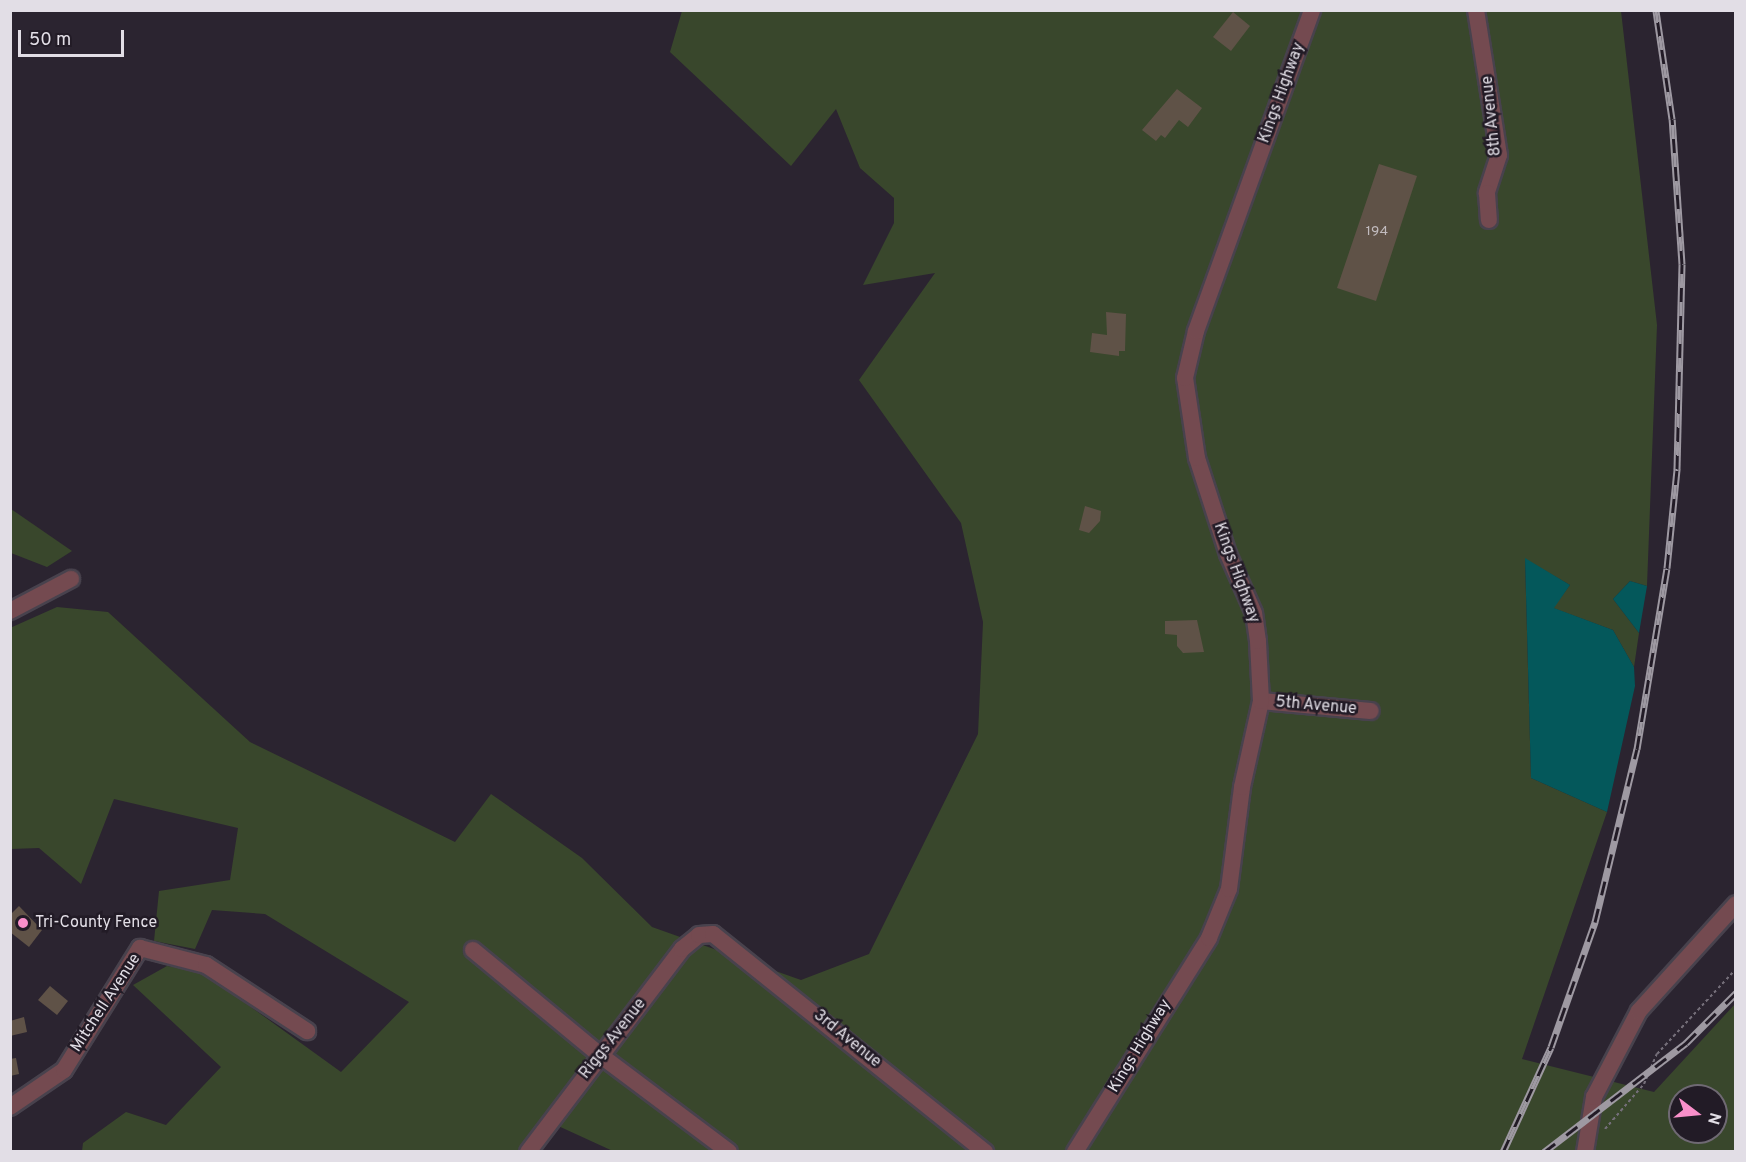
<!DOCTYPE html>
<html>
<head>
<meta charset="utf-8">
<style>
  body { margin:0 }
  #map { position:relative; width:1746px; height:1162px; overflow:hidden; background:#2b2430; font-family:Overpass,sans-serif }
  div>[style] { position:absolute }
  [style*='--x'] { left:calc(var(--x)*1px); top:calc(var(--y)*1px); width:calc(var(--w)*1px); rotate:calc(var(--a)*1deg) }
  .green>* { inset:0; background:#39472c }
  .water>* { inset:0; background:#04585b }
  .building>* { inset:0; background:#5f5247 }
  .path>* { height:2px; margin-top:-1px; transform-origin:0; background:repeating-linear-gradient(90deg,#756f7a 0 3px,transparent 0 6px) }
  .roads { filter:drop-shadow(2px 0 #48424d) drop-shadow(-2px 0 #48424d) drop-shadow(0 2px #48424d) drop-shadow(0 -2px #48424d) }
  .minor>* { height:16px; margin:-8px; padding:0 8px; transform-origin:8px; border-radius:8px; background:#744a50 }
  .rail>* { height:7px; margin-top:-3.5px; transform-origin:0; background:repeating-linear-gradient(90deg,#221b26 0 14px,#9e99a2 0 28px); box-sizing:border-box; border-block:2px solid #9e99a2 }
  .dots>* { width:16px; height:16px; translate:-50% -50%; box-sizing:border-box; border:3px solid #221b26; border-radius:50% }
  span { translate:-50% -50%; white-space:nowrap; text-align:center; line-height:1.15; -webkit-text-stroke:5px #221b26; paint-order:stroke }
  .number-label { font-size:14px; color:#c1bbbe }
  .number-label span { -webkit-text-stroke-width:0 }
  .street-label { font-size:16px; color:#e2dee6 }
  .poi-label { font-size:16px; color:#e2dee6 }
  .left { translate:0 -50%; text-align:left }
  .frame { position:absolute; inset:0; border:12px solid #e2dee6; pointer-events:none }
  .north { position:absolute; left:1668px; top:1084px; width:60px; height:60px; box-sizing:border-box; background:#221b26; border:2px solid #6f6973; border-radius:50%; rotate:106deg; font-size:16px; font-weight:700; line-height:24px; text-align:center; color:#e2dee6 }
  .north::after { content:''; display:block; margin:auto; width:21px; height:27px; background:#f98fca; clip-path:polygon(50% 0,100% 100%,50% 72%,0 100%) }
  .scale { position:absolute; left:18px; top:30px; width:106px; height:27px; box-sizing:border-box; border:3px solid #e2dee6; border-top:0; padding-left:8px; font-size:18px; line-height:21px; white-space:nowrap; color:#e2dee6; -webkit-text-stroke:4px #221b26; paint-order:stroke }
</style>
</head>
<body>
<div id="map">
  <div class="green">
    <i style="clip-path:polygon(evenodd,682px 11px,1621px 11px,1657px 325px,1647px 586px,1630px 581px,1613px 599px,1639px 633px,1634px 667px,1613px 630px,1553px 608px,1570px 585px,1525px 559px,1531px 778px,1607px 812px,1522px 1059px,1654px 1092px,1735px 1004px,1735px 1151px,615px 1152px,543px 1119px,517px 1151px,82px 1151px,83px 1143px,126px 1112px,166px 1125px,221px 1067px,133px 985px,167px 966px,201px 971px,341px 1072px,409px 1002px,265px 914px,212px 910px,195px 949px,154px 941px,159px 891px,230px 880px,238px 828px,114px 799px,81px 884px,39px 848px,11px 849px,10px 628px,57px 607px,108px 612px,250px 742px,455px 842px,491px 794px,582px 858px,652px 927px,801px 980px,869px 954px,978px 734px,983px 622px,961px 523px,859px 380px,935px 273px,863px 285px,894px 223px,894px 198px,860px 168px,836px 109px,791px 166px,670px 52px,682px 11px,1680px 1096px,1716px 1096px,1716px 1132px,1680px 1132px,1680px 1096px)"></i>
    <i style="clip-path:polygon(10px 509px,11px 509px,72px 551px,47px 567px,11px 553px)"></i>
  </div>
  <div class="water">
    <i style="clip-path:polygon(1525px 558px,1570px 585px,1554px 608px,1613px 630px,1634px 667px,1635px 686px,1607px 812px,1531px 778px)"></i>
    <i style="clip-path:polygon(1630px 581px,1647px 586px,1639px 633px,1613px 599px)"></i>
  </div>
  <div class="building">
    <i style="clip-path:polygon(1233px 12px,1250px 26px,1231px 51px,1213px 37px)"></i>
    <i style="clip-path:polygon(1177px 89px,1202px 108px,1188px 127px,1179px 120px,1165px 138px,1161px 135px,1156px 141px,1142px 130px)"></i>
    <i style="clip-path:polygon(1379px 164px,1417px 176px,1376px 301px,1337px 288px)"></i>
    <i style="clip-path:polygon(1106px 312px,1126px 314px,1125px 351px,1119px 351px,1119px 356px,1090px 352px,1092px 333px,1107px 335px)"></i>
    <i style="clip-path:polygon(1085px 506px,1101px 511px,1100px 521px,1089px 533px,1079px 530px)"></i>
    <i style="clip-path:polygon(1197px 620px,1204px 652px,1183px 653px,1177px 646px,1177px 635px,1165px 634px,1165px 621px)"></i>
    <i style="clip-path:polygon(19px 906px,42px 930px,29px 947px,10px 932px,10px 915px)"></i>
    <i style="clip-path:polygon(50px 986px,68px 1001px,57px 1015px,38px 1000px)"></i>
    <i style="clip-path:polygon(24px 1017px,27px 1032px,10px 1036px,10px 1021px)"></i>
    <i style="clip-path:polygon(16px 1058px,19px 1074px,10px 1076px,10px 1059px)"></i>
  </div>
  <div class="path">
    <i style="--x:1605;--y:1129;--w:60;--a:-49.1"></i>
    <i style="--x:1644;--y:1084;--w:33;--a:-67"></i>
    <i style="--x:1657;--y:1054;--w:116;--a:-47.1"></i>
  </div>
  <div class="roads">
    <div class="minor">
      <i style="--x:1476;--y:10;--w:147;--a:81"></i>
      <i style="--x:1499;--y:155;--w:40;--a:108"></i>
      <i style="--x:1487;--y:193;--w:27;--a:86"></i>
      <i style="--x:10;--y:611;--w:69;--a:-27.7"></i>
      <i style="--x:1261;--y:701;--w:110;--a:5.2"></i>
      <i style="--x:473;--y:950;--w:165;--a:39.6"></i>
      <i style="--x:600;--y:1055;--w:161;--a:36.9"></i>
      <i style="--x:10;--y:1107;--w:65;--a:-34.4"></i>
      <i style="--x:64;--y:1070;--w:144;--a:-58.1"></i>
      <i style="--x:140;--y:948;--w:68;--a:14.4"></i>
      <i style="--x:206;--y:965;--w:121;--a:33.2"></i>
      <i style="--x:528;--y:1152;--w:255;--a:-52.8"></i>
      <i style="--x:682;--y:949;--w:22;--a:-39"></i>
      <i style="--x:699;--y:935;--w:14;--a:-4"></i>
      <i style="--x:713;--y:934;--w:349;--a:38.7"></i>
      <i style="--x:1075;--y:1152;--w:252;--a:-57.9"></i>
      <i style="--x:1209;--y:938;--w:53;--a:-67.8"></i>
      <i style="--x:1229;--y:889;--w:103;--a:-82.7"></i>
      <i style="--x:1242;--y:787;--w:88;--a:-77.5"></i>
      <i style="--x:1261;--y:701;--w:60;--a:-92.9"></i>
      <i style="--x:1258;--y:641;--w:28;--a:-98"></i>
      <i style="--x:1254;--y:613;--w:64;--a:-113.8"></i>
      <i style="--x:1228;--y:554;--w:101;--a:-107.9"></i>
      <i style="--x:1197;--y:458;--w:81;--a:-98.5"></i>
      <i style="--x:1185;--y:378;--w:48;--a:-76.8"></i>
      <i style="--x:1196;--y:331;--w:341;--a:-70.1"></i>
      <i style="--x:1585;--y:1152;--w:56;--a:-80.7"></i>
      <i style="--x:1594;--y:1097;--w:97;--a:-62.4"></i>
      <i style="--x:1639;--y:1011;--w:144;--a:-47.8"></i>
    </div>
  </div>
  <div class="rail">
    <i style="--x:1503;--y:1152;--w:115;--a:-65.4"></i>
    <i style="--x:1551;--y:1047;--w:133;--a:-70.6"></i>
    <i style="--x:1595;--y:922;--w:178;--a:-76.4"></i>
    <i style="--x:1637;--y:749;--w:183;--a:-80.6"></i>
    <i style="--x:1667;--y:568;--w:100;--a:-84.2"></i>
    <i style="--x:1677;--y:469;--w:205;--a:-88.6"></i>
    <i style="--x:1682;--y:264;--w:145;--a:-93.9"></i>
    <i style="--x:1672;--y:119;--w:110;--a:-98.4"></i>
    <i style="--x:1544;--y:1152;--w:179;--a:-37.5"></i>
    <i style="--x:1686;--y:1043;--w:71;--a:-45"></i>
  </div>
  <div class="dots">
    <i style="left:23px;top:923px;background:#f98fca"></i>
  </div>
  <div class="number-label">
    <span style="left:1377px;top:232px">194</span>
  </div>
  <div class="street-label">
    <span style="left:1282px;top:93px;rotate:-70deg">Kings Highway</span>
    <span style="left:1492px;top:116px;rotate:-96deg">8th Avenue</span>
    <span style="left:1236px;top:573px;rotate:70deg">Kings Highway</span>
    <span style="left:1316px;top:706px;rotate:5deg">5th Avenue</span>
    <span style="left:106px;top:1003px;rotate:-57deg">Mitchell Avenue</span>
    <span style="left:613px;top:1039px;rotate:-52deg">Riggs Avenue</span>
    <span style="left:847px;top:1039px;rotate:39deg">3rd Avenue</span>
    <span style="left:1140px;top:1046px;rotate:-59deg">Kings Highway</span>
  </div>
  <div class="poi-label">
    <span class="left" style="left:35px;top:923px">Tri-County Fence</span>
  </div>
  <div class="frame"></div>
  <div class="north">N</div>
  <div class="scale">50 m</div>
</div>
</body>
</html>
